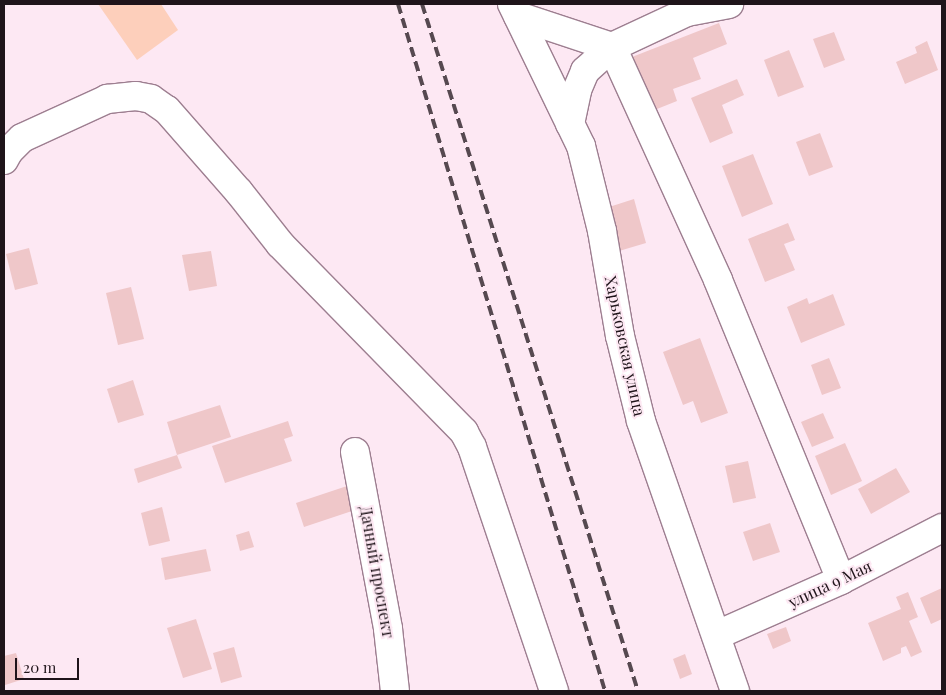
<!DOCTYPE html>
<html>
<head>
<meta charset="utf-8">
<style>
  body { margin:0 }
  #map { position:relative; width:946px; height:695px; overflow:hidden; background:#fde8f3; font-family:"Playfair Display",serif }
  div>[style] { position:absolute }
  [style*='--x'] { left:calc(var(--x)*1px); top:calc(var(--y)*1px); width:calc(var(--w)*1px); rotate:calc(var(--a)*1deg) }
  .green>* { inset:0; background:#fdcfbb }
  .building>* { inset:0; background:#efc7c9 }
  .roads { filter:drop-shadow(1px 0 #9d7e90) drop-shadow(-1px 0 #9d7e90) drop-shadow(0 1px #9d7e90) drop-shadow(0 -1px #9d7e90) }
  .minor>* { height:28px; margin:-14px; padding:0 14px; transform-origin:14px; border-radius:14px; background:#fff }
  .rail>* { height:4px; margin-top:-2px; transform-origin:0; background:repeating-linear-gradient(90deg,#564950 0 10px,transparent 0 15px) }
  span { translate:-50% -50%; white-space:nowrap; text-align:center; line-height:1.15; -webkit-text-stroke:4px #fde8f3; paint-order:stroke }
  .street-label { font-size:16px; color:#1f141a }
  .frame { position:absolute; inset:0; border:5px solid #1f141a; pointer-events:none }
  .scale { position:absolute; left:15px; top:658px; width:64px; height:22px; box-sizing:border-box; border:2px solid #1f141a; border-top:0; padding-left:6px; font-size:15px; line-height:18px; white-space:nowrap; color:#1f141a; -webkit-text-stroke:4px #fde8f3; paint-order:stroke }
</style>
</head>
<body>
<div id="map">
  <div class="green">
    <i style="clip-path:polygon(98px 4px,161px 4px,178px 30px,137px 60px)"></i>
  </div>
  <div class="building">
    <i style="clip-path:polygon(719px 23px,727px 44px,693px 58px,701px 79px,673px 89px,677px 101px,652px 111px,632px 57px)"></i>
    <i style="clip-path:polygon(834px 32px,845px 60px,824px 68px,813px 39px)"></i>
    <i style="clip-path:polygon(927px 41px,938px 70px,905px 84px,896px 62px,917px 53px,915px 47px)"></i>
    <i style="clip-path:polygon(789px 50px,804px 87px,778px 97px,764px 60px)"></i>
    <i style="clip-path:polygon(737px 79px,744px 95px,722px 105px,733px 133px,710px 143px,691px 98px)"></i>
    <i style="clip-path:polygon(820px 133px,833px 167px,809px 176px,796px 142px)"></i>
    <i style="clip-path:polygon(753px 154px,773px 204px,742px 217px,722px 166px)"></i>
    <i style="clip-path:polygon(634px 199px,646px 243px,619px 251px,606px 208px)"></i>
    <i style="clip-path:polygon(788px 223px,795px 240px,784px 244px,795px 270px,765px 282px,748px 239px)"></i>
    <i style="clip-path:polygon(29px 248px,38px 284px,15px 290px,6px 254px)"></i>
    <i style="clip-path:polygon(211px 251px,217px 286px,189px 291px,182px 255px)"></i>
    <i style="clip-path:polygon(131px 287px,144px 339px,118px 345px,106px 293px)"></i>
    <i style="clip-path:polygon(833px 294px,845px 325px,801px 343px,787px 307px,807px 298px,809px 304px)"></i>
    <i style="clip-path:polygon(700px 338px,728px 413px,701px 423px,693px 401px,683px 405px,663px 352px)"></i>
    <i style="clip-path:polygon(829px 358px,841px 388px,822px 395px,811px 365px)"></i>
    <i style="clip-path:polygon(133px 380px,144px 415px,118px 423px,107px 389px)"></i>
    <i style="clip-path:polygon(220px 405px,231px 437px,177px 455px,167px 422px)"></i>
    <i style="clip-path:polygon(823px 413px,834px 438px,812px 447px,801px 422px)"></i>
    <i style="clip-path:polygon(288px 421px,293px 436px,284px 439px,292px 461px,225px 483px,212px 446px)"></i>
    <i style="clip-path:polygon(845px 443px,862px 481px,831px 495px,815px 456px)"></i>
    <i style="clip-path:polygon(177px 455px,182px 468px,138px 483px,134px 469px)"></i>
    <i style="clip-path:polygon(748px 461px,756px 498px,733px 503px,725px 466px)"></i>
    <i style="clip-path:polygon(896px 468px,910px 492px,871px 514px,858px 489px)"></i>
    <i style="clip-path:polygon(350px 485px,358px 509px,304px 527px,296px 503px)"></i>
    <i style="clip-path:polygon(162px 507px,170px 541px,149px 546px,141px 513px)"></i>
    <i style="clip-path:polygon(770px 523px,780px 552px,753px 561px,743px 532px)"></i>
    <i style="clip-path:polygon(249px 531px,254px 547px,240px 551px,236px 535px)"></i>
    <i style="clip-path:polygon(206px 549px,211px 571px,165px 580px,161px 558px)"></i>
    <i style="clip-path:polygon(942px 588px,942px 619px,931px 624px,920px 598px)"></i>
    <i style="clip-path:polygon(908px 592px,918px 617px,909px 621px,922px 652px,911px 657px,906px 646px,901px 648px,901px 653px,883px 661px,868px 623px,901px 609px,896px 597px)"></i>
    <i style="clip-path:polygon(196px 619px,212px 669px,183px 678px,167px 628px)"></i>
    <i style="clip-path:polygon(786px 627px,791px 641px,773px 649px,767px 634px)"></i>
    <i style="clip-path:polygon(234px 647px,242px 677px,221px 683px,213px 653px)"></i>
    <i style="clip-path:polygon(16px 653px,24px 679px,5px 685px,4px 656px)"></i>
    <i style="clip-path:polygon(685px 654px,692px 674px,680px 679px,673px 659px)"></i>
  </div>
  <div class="roads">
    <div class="minor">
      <i style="--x:512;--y:4;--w:158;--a:64.1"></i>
      <i style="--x:581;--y:146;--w:88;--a:76.1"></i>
      <i style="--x:602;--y:231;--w:107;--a:80.3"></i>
      <i style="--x:620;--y:336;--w:88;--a:76.1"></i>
      <i style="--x:641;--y:421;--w:286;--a:70.8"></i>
      <i style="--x:518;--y:16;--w:99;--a:18.3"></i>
      <i style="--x:612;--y:47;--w:256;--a:65.5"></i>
      <i style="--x:718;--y:280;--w:324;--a:67.7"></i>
      <i style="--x:570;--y:124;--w:35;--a:-78"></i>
      <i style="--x:577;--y:90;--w:21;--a:-67"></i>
      <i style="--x:585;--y:71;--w:36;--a:-42"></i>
      <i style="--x:612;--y:47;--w:83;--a:-25"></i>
      <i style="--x:687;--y:12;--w:43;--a:-10.8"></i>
      <i style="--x:4;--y:160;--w:10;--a:-61"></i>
      <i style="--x:9;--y:151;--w:18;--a:-45"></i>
      <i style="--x:22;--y:138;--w:94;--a:-24.6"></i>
      <i style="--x:107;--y:99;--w:29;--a:-6"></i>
      <i style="--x:136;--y:96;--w:15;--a:11"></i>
      <i style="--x:151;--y:99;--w:19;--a:35"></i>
      <i style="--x:167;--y:110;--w:109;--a:48.7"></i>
      <i style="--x:239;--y:192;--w:66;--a:51.7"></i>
      <i style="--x:280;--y:244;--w:263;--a:45.6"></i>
      <i style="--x:464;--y:432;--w:17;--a:62"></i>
      <i style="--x:472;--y:447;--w:257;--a:71.4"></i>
      <i style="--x:355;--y:452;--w:180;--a:79.4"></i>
      <i style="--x:388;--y:629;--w:62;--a:83.6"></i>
      <i style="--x:717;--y:635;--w:136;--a:-23.9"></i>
      <i style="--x:841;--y:580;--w:114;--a:-27.2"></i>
    </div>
  </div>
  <div class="rail">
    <i style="--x:398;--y:4;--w:718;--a:73.23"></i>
    <i style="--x:422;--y:4;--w:720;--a:72.55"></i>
  </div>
  <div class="street-label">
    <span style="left:625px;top:346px;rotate:78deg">Харьковская улица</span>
    <span style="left:377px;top:572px;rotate:80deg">Дачный проспект</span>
    <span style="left:830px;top:584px;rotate:-25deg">улица 9 Мая</span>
  </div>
  <div class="frame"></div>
  <div class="scale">20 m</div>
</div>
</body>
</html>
